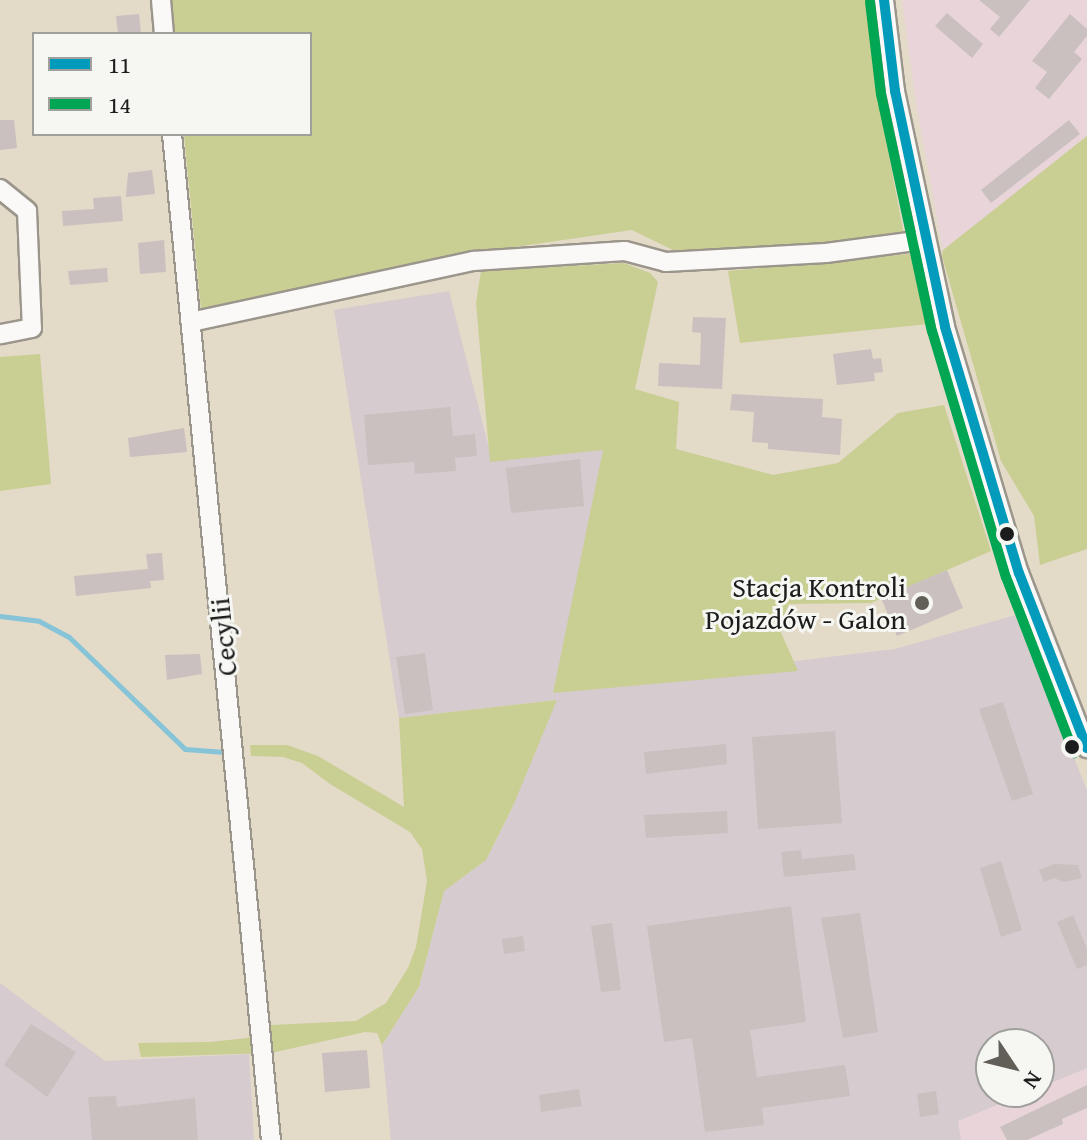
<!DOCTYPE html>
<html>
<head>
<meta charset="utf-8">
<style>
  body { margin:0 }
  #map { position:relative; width:1087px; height:1140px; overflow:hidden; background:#e3dac8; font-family:"Gentium Book Plus",serif }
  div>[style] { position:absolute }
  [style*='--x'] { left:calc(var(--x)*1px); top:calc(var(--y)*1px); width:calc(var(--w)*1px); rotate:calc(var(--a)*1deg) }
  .built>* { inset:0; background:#e9d4da }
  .industrial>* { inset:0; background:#d6cbcf }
  .green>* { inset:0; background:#c9ce93 }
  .stream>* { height:5px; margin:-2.5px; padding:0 2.5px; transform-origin:2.5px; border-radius:2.5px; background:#87c4d7 }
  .building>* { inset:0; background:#cac0bf }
  .roads { filter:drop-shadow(2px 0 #9b968c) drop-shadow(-2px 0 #9b968c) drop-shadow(0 2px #9b968c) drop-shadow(0 -2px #9b968c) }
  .minor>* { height:18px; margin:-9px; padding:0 9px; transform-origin:9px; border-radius:9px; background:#fbf9f7 }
  .bus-1>* { height:10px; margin:-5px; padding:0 5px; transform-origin:5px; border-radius:5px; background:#039bbc }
  .bus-2>* { height:10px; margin:-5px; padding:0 5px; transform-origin:5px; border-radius:5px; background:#00a651 }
  .dots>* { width:22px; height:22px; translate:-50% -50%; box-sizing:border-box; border:4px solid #f6f6f2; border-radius:50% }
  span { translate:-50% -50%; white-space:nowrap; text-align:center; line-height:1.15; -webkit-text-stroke:6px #f6f6f2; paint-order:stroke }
  .poi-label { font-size:28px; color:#1c1c1c }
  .right { translate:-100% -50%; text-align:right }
  .street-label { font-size:28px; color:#1c1c1c }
  .legend { position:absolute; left:32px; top:32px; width:280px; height:104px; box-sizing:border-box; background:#f6f6f2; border:2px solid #9f9f9c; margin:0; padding:10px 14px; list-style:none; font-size:24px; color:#1c1c1c }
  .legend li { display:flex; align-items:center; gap:16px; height:40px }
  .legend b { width:40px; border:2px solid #9f9f9c }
  .north { position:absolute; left:975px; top:1028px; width:80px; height:80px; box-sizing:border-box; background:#f6f6f2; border:2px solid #9f9f9c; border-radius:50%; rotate:125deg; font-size:22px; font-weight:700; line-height:32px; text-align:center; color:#1c1c1c }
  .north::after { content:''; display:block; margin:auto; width:28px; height:36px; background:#625e58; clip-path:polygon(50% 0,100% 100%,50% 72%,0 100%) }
</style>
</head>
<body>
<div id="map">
  <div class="built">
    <i style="clip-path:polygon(902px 0,1087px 0,1087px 136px,943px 250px,916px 103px)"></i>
    <i style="clip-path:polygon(1087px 1068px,1087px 1140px,961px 1140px,957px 1121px,1028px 1092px,1039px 1092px,1039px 1088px)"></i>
  </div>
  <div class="industrial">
    <i style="clip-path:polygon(449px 291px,491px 456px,611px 441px,559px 690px,895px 649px,1016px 615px,1087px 790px,1087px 1068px,1039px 1088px,1039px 1044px,991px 1044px,991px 1092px,1028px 1092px,958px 1121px,961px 1140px,391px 1140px,382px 1045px,419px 987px,444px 891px,486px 860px,513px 806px,556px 700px,399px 718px,334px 310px)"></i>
    <i style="clip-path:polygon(0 983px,105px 1061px,249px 1054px,254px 1140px,0 1140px)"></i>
  </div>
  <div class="green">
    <i style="clip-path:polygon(170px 0,867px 0,877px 93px,904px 235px,798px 248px,679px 253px,632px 230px,439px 258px,201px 309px,184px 134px,310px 134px,310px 34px,173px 34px)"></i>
    <i style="clip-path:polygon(1087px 136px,1087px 549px,1040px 565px,1034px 516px,1001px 461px,942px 256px,943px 250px)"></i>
    <i style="clip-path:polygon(910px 254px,929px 324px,740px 343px,728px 271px)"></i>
    <i style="clip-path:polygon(624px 263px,650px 273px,658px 282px,635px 389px,679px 402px,676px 449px,773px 475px,838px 463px,898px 413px,944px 405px,991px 551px,871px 603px,789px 604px,779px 628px,798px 671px,553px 693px,603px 450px,490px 462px,476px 303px,481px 271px)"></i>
    <i style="clip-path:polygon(40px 354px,51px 484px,0 491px,0 357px)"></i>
    <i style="clip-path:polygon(557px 700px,513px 806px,486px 860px,444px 891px,419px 987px,382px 1045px,377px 1033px,365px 1032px,271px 1053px,141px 1057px,138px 1043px,210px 1042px,247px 1038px,271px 1025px,356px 1021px,386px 1003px,408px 968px,416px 947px,427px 881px,422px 849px,410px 832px,330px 784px,302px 763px,283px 757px,251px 756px,250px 745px,287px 745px,318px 756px,404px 807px,399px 718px)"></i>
  </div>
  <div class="stream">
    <i style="--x:0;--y:616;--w:39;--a:7"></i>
    <i style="--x:39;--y:621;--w:34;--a:28"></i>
    <i style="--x:69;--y:637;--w:161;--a:44"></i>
    <i style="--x:185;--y:749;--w:40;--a:4.3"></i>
  </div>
  <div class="building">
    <i style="clip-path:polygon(979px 0,1030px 0,999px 37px,990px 29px,1000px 17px)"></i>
    <i style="clip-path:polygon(947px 13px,983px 44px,972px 58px,935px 26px)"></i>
    <i style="clip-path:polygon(139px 14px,141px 34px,118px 34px,116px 16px)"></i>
    <i style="clip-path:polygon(1070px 14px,1087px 29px,1087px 36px,1074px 52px,1082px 59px,1049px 99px,1035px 88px,1047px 72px,1032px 61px)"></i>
    <i style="clip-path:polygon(0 120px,14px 120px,17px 148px,0 150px)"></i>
    <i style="clip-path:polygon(1069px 120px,1080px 134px,991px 203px,981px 190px)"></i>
    <i style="clip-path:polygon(152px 170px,155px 194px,126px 197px,128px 173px)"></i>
    <i style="clip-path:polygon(121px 196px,123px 221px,63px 226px,62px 211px,94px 209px,93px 198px)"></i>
    <i style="clip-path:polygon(164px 240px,166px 272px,140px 274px,138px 243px)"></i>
    <i style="clip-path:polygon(107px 268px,108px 282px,70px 285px,68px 271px)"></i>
    <i style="clip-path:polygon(693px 317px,726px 318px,722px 389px,658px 386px,659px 363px,700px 365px,701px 333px,692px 332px)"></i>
    <i style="clip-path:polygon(871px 349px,873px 359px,881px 358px,883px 372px,874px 373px,875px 381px,837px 385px,833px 354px)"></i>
    <i style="clip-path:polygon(732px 394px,823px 399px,822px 417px,842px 419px,840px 455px,768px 449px,768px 443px,752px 442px,754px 412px,730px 410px)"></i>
    <i style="clip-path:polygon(450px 407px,453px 436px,475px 434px,477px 456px,455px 458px,456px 471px,415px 474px,414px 462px,368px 465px,364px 415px)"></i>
    <i style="clip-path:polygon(184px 428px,187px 452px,130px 457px,128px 438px)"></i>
    <i style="clip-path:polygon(580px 459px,584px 506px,511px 513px,506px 468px)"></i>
    <i style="clip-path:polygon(162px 553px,164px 580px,150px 581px,151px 588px,76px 596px,74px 576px,148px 569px,146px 554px)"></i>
    <i style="clip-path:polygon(947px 570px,963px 608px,897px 636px,881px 598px)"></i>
    <i style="clip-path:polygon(425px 653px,433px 710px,405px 714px,396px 657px)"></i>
    <i style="clip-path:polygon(200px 654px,202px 674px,167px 680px,165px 655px)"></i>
    <i style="clip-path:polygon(1003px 702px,1033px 794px,1012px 801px,979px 709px)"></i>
    <i style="clip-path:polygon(835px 731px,842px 823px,758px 829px,752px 737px)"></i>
    <i style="clip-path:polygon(726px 744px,727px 764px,646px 774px,644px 752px)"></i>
    <i style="clip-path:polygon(727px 811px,728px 833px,646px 838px,644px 815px)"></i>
    <i style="clip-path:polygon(801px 850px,802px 859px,854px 854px,856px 870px,784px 877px,781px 852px)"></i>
    <i style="clip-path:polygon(1001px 861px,1022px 930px,1001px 937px,980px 868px)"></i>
    <i style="clip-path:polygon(1054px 864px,1078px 865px,1082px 878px,1064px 882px,1054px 878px,1044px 882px,1039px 870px)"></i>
    <i style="clip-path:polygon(791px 906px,806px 1022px,750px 1030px,757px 1077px,845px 1065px,850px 1096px,762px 1108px,764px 1125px,705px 1132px,692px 1038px,664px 1042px,647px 926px)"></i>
    <i style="clip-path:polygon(860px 913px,878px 1032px,843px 1038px,821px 918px)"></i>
    <i style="clip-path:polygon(1073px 915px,1087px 949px,1087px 965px,1077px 969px,1057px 922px)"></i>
    <i style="clip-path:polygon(612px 923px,621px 990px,601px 992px,591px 926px)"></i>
    <i style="clip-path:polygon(523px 936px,525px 951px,504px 954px,502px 939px)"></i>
    <i style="clip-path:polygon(31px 1024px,76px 1052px,47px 1097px,4px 1065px)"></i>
    <i style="clip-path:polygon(367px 1050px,370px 1088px,325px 1092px,322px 1053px)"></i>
    <i style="clip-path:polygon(1087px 1085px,1087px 1108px,1062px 1119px,1063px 1124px,1027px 1140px,1007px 1140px,1000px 1127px)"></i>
    <i style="clip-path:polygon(579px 1089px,582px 1106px,541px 1112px,539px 1095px)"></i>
    <i style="clip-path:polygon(936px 1091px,939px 1114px,920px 1117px,917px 1094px)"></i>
    <i style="clip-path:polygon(116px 1096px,117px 1107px,195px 1098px,198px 1140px,92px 1140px,88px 1097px)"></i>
  </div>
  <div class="roads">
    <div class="minor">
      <i style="--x:161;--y:0;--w:34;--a:85"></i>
      <i style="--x:884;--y:0;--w:92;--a:83.1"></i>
      <i style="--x:895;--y:91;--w:241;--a:78"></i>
      <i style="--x:945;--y:327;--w:257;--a:73.3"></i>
      <i style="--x:1019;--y:573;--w:188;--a:68.8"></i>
      <i style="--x:172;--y:134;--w:1011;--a:84.38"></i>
      <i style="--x:0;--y:189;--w:35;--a:39"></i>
      <i style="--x:27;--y:211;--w:117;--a:87.6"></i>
      <i style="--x:32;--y:328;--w:33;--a:169"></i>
      <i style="--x:191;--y:322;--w:289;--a:-12.2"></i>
      <i style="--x:473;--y:261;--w:152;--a:-3.8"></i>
      <i style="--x:625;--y:251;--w:42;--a:15"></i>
      <i style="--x:666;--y:262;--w:160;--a:-3.2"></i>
      <i style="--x:826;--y:253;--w:99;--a:-7.6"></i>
    </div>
  </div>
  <div class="bus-1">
    <i style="--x:884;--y:0;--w:92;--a:83.1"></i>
    <i style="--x:895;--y:91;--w:241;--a:78"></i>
    <i style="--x:945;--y:327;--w:257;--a:73.3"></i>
    <i style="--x:1019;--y:573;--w:188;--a:68.8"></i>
  </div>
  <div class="bus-2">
    <i style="--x:870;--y:2;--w:93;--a:83.2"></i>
    <i style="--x:881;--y:94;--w:242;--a:77.9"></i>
    <i style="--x:932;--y:331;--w:257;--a:73.3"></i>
    <i style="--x:1006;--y:577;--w:189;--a:68.9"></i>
  </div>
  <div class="dots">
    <i style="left:1007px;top:534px;background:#1c1c1c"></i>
    <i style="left:922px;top:603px;background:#625e58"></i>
    <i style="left:1072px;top:747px;background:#1c1c1c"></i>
  </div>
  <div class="poi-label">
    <span class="right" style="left:906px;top:603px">Stacja Kontroli<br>Pojazdów - Galon</span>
  </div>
  <div class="street-label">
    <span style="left:223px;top:637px;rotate:-96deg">Cecylii</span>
  </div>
  <ul class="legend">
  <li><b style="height:10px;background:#039bbc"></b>11</li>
  <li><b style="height:10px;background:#00a651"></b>14</li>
  </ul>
  <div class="north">N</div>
</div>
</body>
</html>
